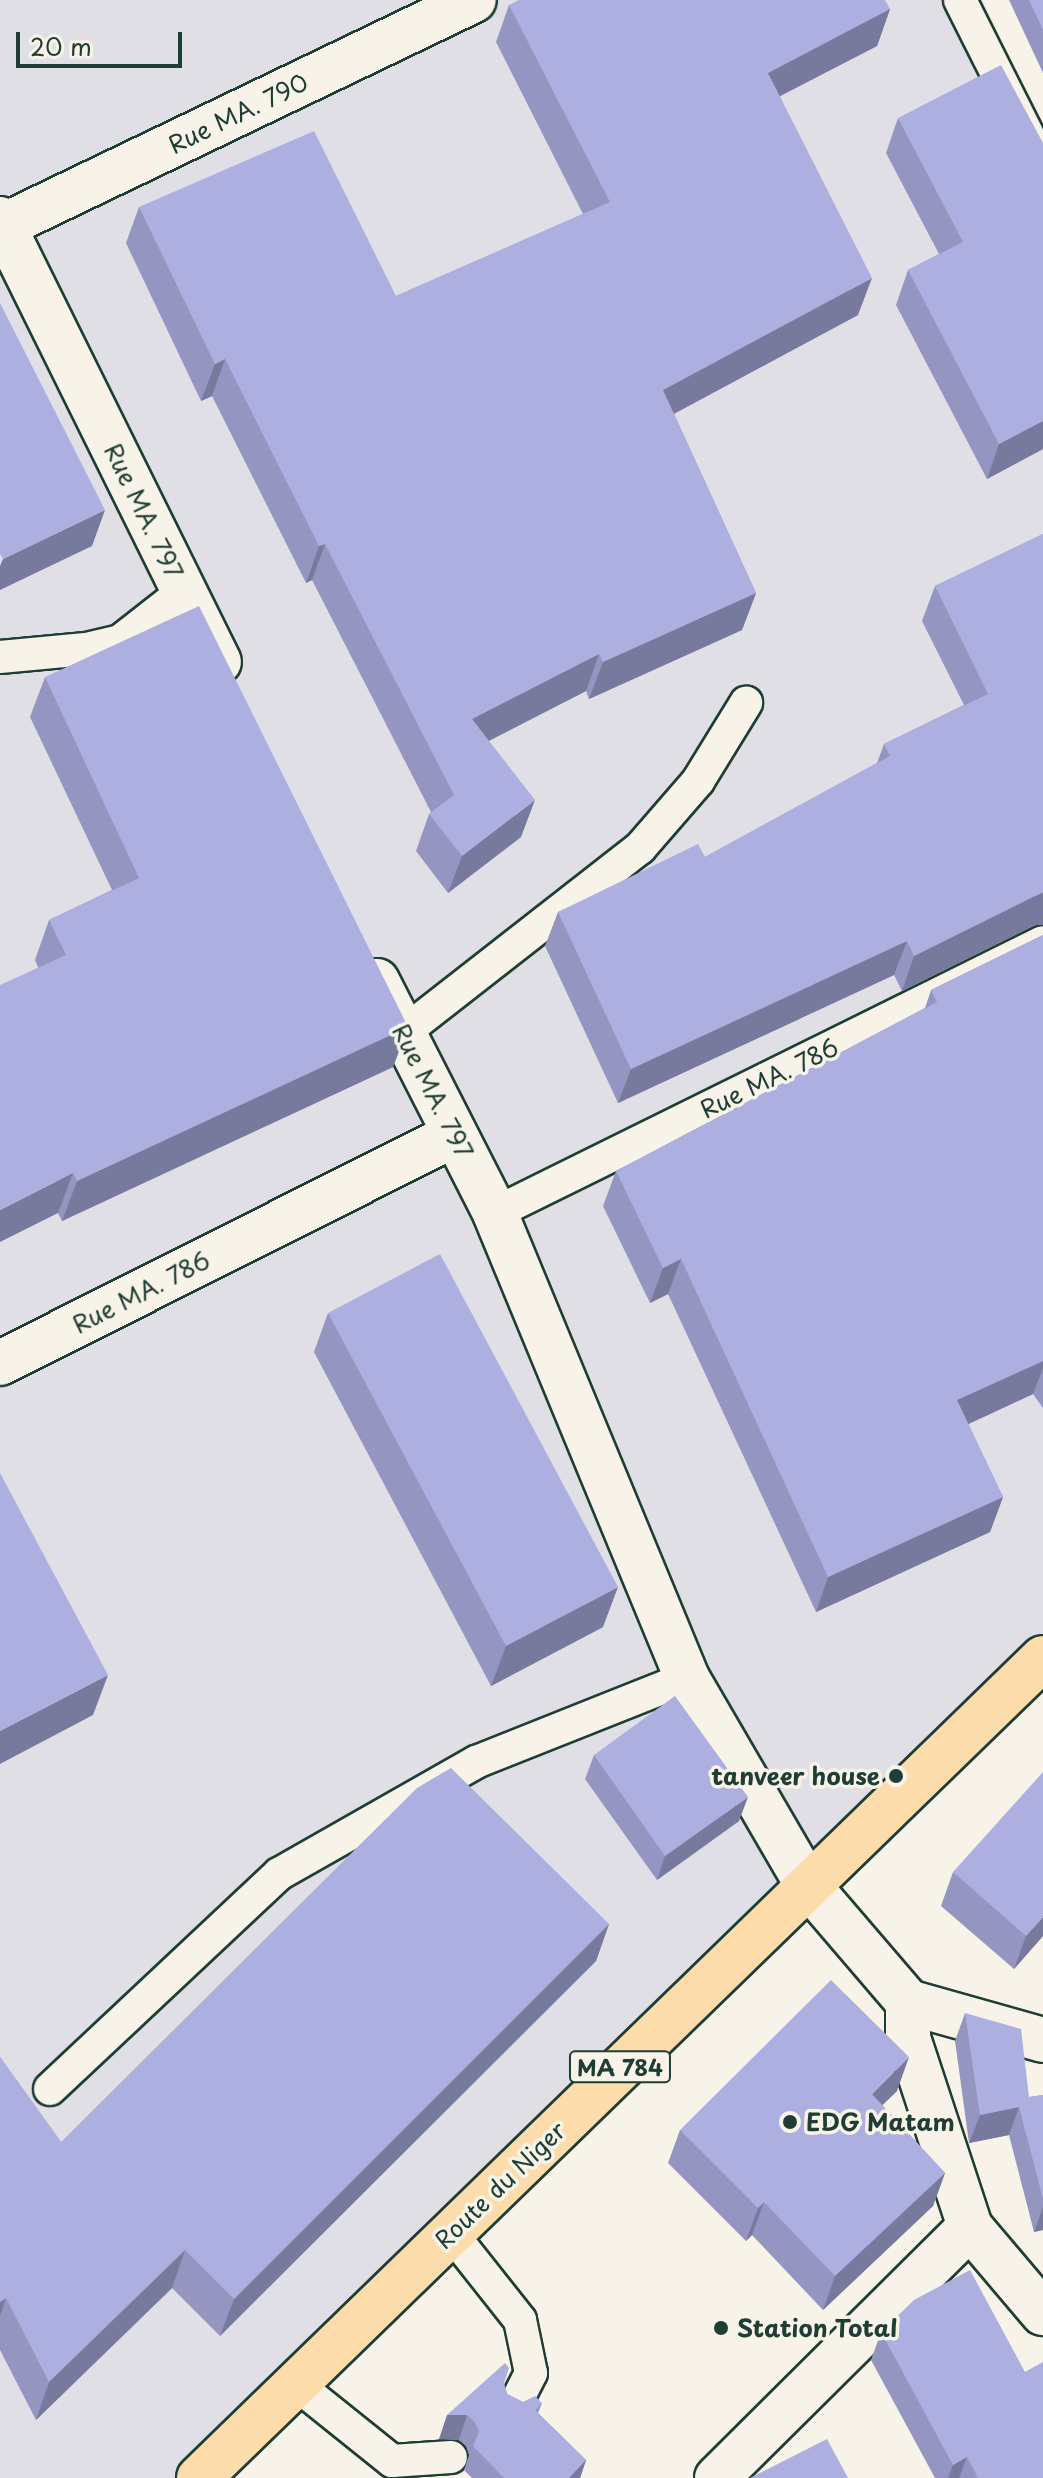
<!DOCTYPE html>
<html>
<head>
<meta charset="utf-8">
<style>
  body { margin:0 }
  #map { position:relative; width:1043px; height:2478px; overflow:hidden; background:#f7f3e8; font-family:"Playpen Sans",sans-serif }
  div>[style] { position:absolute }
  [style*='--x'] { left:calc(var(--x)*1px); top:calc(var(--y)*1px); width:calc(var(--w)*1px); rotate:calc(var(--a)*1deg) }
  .built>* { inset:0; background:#e0dfe6 }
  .roads { filter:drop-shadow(2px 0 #1f3d34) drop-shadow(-2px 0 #1f3d34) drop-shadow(0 2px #1f3d34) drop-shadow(0 -2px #1f3d34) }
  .lane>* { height:32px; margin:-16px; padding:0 16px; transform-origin:16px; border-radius:16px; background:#f7f3e8 }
  .street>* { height:44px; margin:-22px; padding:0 22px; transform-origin:22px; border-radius:22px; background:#f7f3e8 }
  .primary>* { height:44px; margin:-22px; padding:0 22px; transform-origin:22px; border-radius:22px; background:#fddcac }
  .wall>* { inset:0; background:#9496c1 }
  .shaded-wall>* { inset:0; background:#787a9d }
  .building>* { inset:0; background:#acafe0 }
  .dots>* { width:22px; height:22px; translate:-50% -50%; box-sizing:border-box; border:4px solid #f7f3e8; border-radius:50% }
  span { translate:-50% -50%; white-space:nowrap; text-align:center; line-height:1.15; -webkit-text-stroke:7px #f7f3e8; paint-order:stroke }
  .shield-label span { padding:2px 6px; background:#f7f3e8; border:2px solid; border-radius:6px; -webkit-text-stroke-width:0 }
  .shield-label { font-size:22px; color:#1f3d34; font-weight:700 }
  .street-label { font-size:24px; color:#1f3d34 }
  .poi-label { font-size:24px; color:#1f3d34; font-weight:700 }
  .right { translate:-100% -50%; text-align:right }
  .left { translate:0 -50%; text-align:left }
  .scale { position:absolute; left:16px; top:32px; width:166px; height:36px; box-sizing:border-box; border:4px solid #1f3d34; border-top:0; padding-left:10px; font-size:24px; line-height:28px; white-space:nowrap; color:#1f3d34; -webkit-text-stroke:6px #f7f3e8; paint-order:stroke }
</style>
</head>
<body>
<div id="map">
  <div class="built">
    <i style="clip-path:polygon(0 0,982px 0,1043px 129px,1043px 1653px,199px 2478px,0 2478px)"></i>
  </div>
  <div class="roads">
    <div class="lane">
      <i style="--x:960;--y:0;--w:185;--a:63.3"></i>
      <i style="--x:0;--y:657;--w:86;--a:-5.3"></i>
      <i style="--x:86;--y:649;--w:35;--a:-13"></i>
      <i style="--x:120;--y:641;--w:81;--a:-38"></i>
      <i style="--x:403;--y:1033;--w:301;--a:-38"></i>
      <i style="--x:640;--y:848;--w:89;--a:-49.1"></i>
      <i style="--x:698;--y:781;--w:92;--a:-58.4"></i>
      <i style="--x:495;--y:1213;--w:611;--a:-26.31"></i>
      <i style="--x:50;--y:2089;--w:314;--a:-43.2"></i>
      <i style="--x:279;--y:1874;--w:227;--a:-29.6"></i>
      <i style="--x:476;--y:1762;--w:227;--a:-21.7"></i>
      <i style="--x:451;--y:2233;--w:111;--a:51.6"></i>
      <i style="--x:520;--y:2320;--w:54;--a:78.3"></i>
      <i style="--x:531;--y:2373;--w:38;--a:117"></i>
      <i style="--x:296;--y:2384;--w:123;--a:38.7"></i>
      <i style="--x:392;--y:2461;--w:59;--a:-3.9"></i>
    </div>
    <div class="street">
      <i style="--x:0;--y:219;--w:494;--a:63.7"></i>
      <i style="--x:3;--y:226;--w:522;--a:-25.63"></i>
      <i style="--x:377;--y:981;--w:260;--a:63"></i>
      <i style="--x:495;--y:1213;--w:503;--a:67.56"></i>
      <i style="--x:687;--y:1678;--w:238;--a:59.8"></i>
      <i style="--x:807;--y:1884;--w:155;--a:49.4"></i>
      <i style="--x:908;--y:2002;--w:140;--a:15.7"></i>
      <i style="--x:0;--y:1363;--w:508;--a:-26.67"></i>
      <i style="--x:908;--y:2002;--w:36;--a:90"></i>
      <i style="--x:908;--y:2038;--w:199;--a:71.8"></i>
      <i style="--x:970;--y:2227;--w:113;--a:49.7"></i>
      <i style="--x:717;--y:2478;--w:356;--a:-44.8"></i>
    </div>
    <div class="primary">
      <i style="--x:199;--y:2478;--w:1177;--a:-44.17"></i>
    </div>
  </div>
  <div class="wall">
    <i style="clip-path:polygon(1009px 0,1043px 0,1043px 73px)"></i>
    <i style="clip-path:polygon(509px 5px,890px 9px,877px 46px,780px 96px,858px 315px,674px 414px,756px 593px,742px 630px,589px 699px,586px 691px,489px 741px,521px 837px,448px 893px,416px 851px,429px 814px,431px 812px,312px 580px,306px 583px,212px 396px,201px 401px,126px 243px,139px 207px,396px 296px,583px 214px,496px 42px)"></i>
    <i style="clip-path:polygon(898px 118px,1043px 143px,1043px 449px,987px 479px,896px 305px,908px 270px,939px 254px,886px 153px)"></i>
    <i style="clip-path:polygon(1043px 534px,1035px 925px,902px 991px,894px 975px,618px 1103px,545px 946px,558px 912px,705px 857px,877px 763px,884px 744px,964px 705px,922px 621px,935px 586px)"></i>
    <i style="clip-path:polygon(45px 677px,408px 1027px,393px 1067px,62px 1221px,58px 1213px,38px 967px,35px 960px,49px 920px,112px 890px,30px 717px)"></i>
    <i style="clip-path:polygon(1043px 935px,1043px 1408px,1033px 1394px,968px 1424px,1003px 1497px,990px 1532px,816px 1612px,668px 1294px,650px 1303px,603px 1206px,616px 1171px,925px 1008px,931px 990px)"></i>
    <i style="clip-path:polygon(328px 1313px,603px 1627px,491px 1686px,314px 1352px)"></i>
    <i style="clip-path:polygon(594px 1755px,739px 1821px,657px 1880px,585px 1779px)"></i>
    <i style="clip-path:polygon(953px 1872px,1043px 1936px,1014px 1969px,941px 1906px)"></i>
    <i style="clip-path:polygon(609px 1924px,596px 1961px,220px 2336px,172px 2288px,36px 2420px,0 2350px,0 2057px,61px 2142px)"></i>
    <i style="clip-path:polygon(965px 2013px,1029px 2097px,1043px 2095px,1043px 2230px,1034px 2232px,1009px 2135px,969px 2143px,955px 2041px)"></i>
    <i style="clip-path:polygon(897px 2091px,882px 2105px,945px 2173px,933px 2206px,823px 2310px,752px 2235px,746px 2241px,668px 2163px,680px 2130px)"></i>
    <i style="clip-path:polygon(881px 2332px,1025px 2372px,1043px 2478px,935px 2478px,871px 2360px)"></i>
    <i style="clip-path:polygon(504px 2383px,507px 2394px,523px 2402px,542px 2403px,538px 2413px,586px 2460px,580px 2478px,472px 2478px,464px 2470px,469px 2455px,466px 2446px,459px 2440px,439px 2439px)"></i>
  </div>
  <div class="shaded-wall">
    <i style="clip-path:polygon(890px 9px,877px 46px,755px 109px,768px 73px)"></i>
    <i style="clip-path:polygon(872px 278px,858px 315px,649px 427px,663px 390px)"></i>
    <i style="clip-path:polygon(225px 359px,212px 396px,201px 401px,215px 364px)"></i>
    <i style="clip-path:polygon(1043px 421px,1043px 449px,987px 479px,999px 444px)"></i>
    <i style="clip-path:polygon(105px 510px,92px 546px,0 590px,0 566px,3px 559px)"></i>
    <i style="clip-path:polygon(325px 544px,312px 580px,306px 583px,319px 546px)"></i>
    <i style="clip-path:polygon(756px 593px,742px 630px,589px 699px,603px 662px)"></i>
    <i style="clip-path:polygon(599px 654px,586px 691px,459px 756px,472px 719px)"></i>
    <i style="clip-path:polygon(535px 800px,521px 837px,448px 893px,462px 856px)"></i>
    <i style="clip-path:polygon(1043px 892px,1043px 925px,1035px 925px,902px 991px,914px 956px)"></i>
    <i style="clip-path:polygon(907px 941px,894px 975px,618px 1103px,631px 1069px)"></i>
    <i style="clip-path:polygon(408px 1027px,393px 1067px,62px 1221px,77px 1181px)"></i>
    <i style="clip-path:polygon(73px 1173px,58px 1213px,0 1242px,0 1210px)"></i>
    <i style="clip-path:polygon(681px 1259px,668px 1294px,650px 1303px,663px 1268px)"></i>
    <i style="clip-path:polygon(1043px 1361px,1043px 1368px,1033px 1394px,945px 1435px,957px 1400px)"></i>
    <i style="clip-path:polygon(1003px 1497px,990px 1532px,816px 1612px,828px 1577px)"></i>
    <i style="clip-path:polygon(618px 1587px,603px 1627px,491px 1686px,506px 1646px)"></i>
    <i style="clip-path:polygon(108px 1675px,93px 1715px,0 1764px,0 1731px)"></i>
    <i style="clip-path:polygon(748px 1797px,739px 1821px,657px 1880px,665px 1856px)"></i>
    <i style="clip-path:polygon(1043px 1917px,1043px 1936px,1014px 1969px,1026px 1936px)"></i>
    <i style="clip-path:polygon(609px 1924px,596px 1961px,220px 2336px,234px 2299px)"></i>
    <i style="clip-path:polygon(909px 2057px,897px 2091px,859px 2128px,872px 2094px)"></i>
    <i style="clip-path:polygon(1019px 2107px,1009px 2135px,969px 2143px,980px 2115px)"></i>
    <i style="clip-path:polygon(945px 2173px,933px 2206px,823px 2310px,835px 2276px)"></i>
    <i style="clip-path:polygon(764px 2202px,752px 2235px,746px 2241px,758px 2208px)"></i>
    <i style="clip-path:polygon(1043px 2207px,1043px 2230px,1034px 2232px)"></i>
    <i style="clip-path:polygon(185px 2250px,172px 2288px,36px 2420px,49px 2382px)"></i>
    <i style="clip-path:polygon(6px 2298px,0 2316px,0 2302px)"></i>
    <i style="clip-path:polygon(447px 2415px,467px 2415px,459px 2440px,439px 2439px)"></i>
    <i style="clip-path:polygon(967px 2457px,959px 2478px,948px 2478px,953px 2465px)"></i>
    <i style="clip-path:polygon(586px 2460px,580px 2478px,569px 2478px)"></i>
  </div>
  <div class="building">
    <i style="clip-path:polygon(519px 0,885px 0,890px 9px,768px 73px,872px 278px,663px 390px,756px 593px,603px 662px,599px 654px,472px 719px,535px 800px,462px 856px,429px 814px,454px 795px,325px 544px,319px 546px,225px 359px,215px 364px,139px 207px,314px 131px,396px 296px,610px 202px,509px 5px)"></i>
    <i style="clip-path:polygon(1029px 0,1043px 0,1043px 30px)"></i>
    <i style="clip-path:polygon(1001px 65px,1043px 143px,1043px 421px,999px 444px,908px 270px,963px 242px,898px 118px)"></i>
    <i style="clip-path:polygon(0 303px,105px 510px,3px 559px,0 554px)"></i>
    <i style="clip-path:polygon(1043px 534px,1043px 892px,914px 956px,907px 941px,631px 1069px,558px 912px,698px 844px,705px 857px,890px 756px,884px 744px,988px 694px,935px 586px)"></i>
    <i style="clip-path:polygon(199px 606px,408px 1027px,77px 1181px,73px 1173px,0 1210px,0 985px,66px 955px,49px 920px,139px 878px,45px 677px)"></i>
    <i style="clip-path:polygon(1043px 935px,1043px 1361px,957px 1400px,1003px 1497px,828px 1577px,681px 1259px,663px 1268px,616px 1171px,937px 1002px,931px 990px)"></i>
    <i style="clip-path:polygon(440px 1254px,618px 1587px,506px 1646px,328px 1313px)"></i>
    <i style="clip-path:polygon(0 1473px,108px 1675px,0 1731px)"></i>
    <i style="clip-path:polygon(675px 1696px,748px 1797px,665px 1856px,594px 1755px)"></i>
    <i style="clip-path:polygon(451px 1768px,609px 1924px,234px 2299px,185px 2250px,49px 2382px,6px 2298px,0 2302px,0 2057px,61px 2142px,417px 1788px)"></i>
    <i style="clip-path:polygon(1043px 1772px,1043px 1917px,1026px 1936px,953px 1872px)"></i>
    <i style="clip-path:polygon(831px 1980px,909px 2057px,872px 2094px,945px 2173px,835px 2276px,764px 2202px,758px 2208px,680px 2130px)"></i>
    <i style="clip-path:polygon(965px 2013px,1021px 2029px,1029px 2097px,1043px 2095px,1043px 2199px,1019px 2107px,980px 2115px)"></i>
    <i style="clip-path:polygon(970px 2270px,1025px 2372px,1043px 2362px,1043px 2478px,978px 2478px,967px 2457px,953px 2465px,881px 2332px,914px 2300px)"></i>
    <i style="clip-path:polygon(505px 2363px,509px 2368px,504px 2383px,507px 2394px,523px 2402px,535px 2396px,542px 2403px,535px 2410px,586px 2460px,569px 2478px,504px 2478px,473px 2446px,479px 2432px,475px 2422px,467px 2415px,447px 2415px)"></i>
    <i style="clip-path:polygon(827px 2439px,848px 2478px,750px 2478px)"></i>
  </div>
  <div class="dots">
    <i style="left:896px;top:1776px;background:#1f3d34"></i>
    <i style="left:790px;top:2122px;background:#1f3d34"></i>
    <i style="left:721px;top:2328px;background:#1f3d34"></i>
  </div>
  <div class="shield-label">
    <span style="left:620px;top:2067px">MA 784</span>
  </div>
  <div class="street-label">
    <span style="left:238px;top:113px;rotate:-26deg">Rue MA. 790</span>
    <span style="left:144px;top:511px;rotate:64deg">Rue MA. 797</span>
    <span style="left:769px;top:1078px;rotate:-26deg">Rue MA. 786</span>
    <span style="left:433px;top:1091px;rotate:63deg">Rue MA. 797</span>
    <span style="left:141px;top:1292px;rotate:-27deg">Rue MA. 786</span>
    <span style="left:500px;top:2185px;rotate:-44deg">Route du Niger</span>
  </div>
  <div class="poi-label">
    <span class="right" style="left:880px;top:1776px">tanveer house</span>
    <span class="left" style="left:806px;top:2122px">EDG Matam</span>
    <span class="left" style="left:737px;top:2328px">Station Total</span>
  </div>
  <div class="scale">20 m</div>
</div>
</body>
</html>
